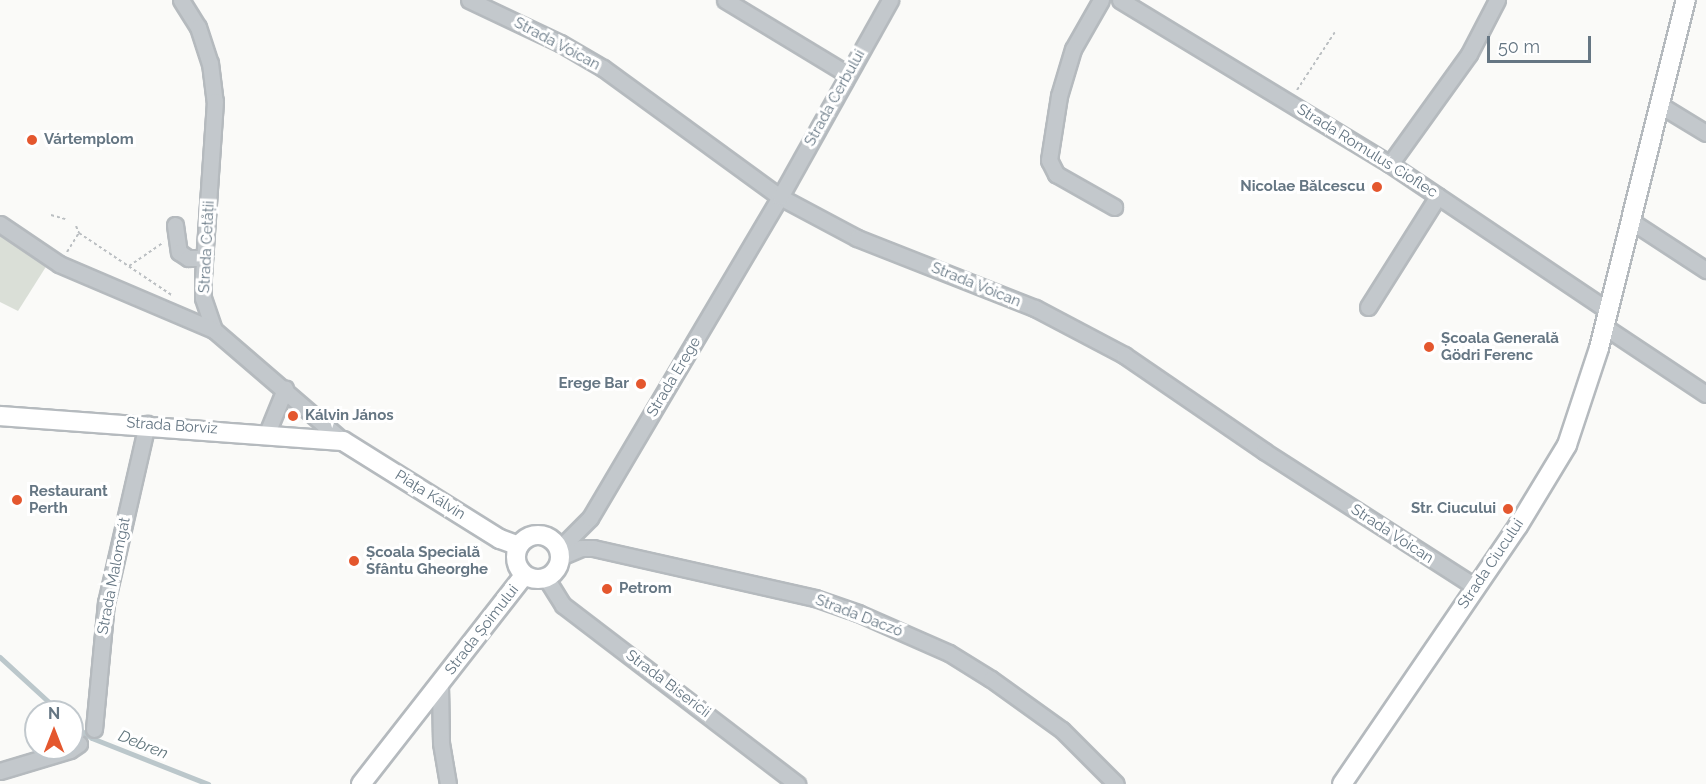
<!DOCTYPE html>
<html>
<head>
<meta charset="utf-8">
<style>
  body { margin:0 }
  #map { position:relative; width:1706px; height:784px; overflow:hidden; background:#fafaf8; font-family:Raleway,sans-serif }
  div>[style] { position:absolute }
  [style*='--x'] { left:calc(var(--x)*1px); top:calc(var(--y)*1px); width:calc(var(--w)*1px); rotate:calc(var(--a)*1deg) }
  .green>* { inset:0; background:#dadfd7 }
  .stream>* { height:4.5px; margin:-2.25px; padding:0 2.25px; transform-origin:2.25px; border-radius:2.25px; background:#bbc7cb }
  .path>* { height:2px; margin-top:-1px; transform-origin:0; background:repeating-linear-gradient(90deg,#bbbfc2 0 3px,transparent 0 6px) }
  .roads { filter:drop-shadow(2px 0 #b5babe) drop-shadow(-2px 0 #b5babe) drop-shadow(0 2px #b5babe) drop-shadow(0 -2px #b5babe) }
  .minor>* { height:15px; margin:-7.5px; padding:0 7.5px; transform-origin:7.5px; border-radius:7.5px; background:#c3c8cc }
  .major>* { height:18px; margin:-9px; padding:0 9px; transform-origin:9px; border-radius:9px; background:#fff }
  .major>.ring { margin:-9px; padding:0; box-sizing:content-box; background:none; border:18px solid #fff; border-radius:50% }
  .dots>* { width:16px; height:16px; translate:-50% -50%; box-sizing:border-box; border:3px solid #fff; border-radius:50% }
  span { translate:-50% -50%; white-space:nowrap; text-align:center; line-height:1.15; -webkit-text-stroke:6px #fff; paint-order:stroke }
  .street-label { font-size:15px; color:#657683 }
  .poi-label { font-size:15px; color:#657683; font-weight:700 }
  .left { translate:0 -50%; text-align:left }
  .right { translate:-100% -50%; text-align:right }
  .water-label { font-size:16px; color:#60757c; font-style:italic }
  .north { position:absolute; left:24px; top:700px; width:60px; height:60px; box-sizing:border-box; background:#fff; border:2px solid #c1c8cd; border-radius:50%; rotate:0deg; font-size:16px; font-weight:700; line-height:24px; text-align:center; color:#657683 }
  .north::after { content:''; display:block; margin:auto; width:21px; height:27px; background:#e4572e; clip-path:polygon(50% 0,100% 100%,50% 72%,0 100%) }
  .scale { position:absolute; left:1487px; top:36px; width:104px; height:27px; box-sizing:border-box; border:3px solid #657683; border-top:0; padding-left:8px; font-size:18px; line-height:21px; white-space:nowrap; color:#657683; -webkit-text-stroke:4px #fff; paint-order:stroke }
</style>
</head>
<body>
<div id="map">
  <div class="green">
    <i style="clip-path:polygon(0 215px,54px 254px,18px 311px,0 302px)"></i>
  </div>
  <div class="stream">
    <i style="--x:0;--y:657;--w:81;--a:42.5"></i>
    <i style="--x:72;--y:724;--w:24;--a:35"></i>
    <i style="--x:92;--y:738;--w:125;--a:21.6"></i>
  </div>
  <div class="path">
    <i style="--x:1297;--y:90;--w:69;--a:-56.8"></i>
    <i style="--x:51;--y:215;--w:15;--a:16"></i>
    <i style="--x:76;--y:226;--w:8;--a:67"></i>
    <i style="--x:67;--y:252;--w:22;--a:-58"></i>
    <i style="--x:79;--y:233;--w:113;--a:33.8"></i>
    <i style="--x:129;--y:266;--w:42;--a:-34.4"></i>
  </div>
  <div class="roads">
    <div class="minor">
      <i style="--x:181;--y:0;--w:32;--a:58"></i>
      <i style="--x:198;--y:27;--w:38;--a:72"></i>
      <i style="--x:210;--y:63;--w:38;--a:83"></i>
      <i style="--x:215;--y:101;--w:176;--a:93.9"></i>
      <i style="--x:203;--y:277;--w:21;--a:90"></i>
      <i style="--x:203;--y:298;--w:34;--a:71"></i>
      <i style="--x:214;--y:330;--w:170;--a:40.7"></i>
      <i style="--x:469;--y:0;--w:101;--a:25.3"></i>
      <i style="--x:560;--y:43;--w:50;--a:30.2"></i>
      <i style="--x:603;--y:68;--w:219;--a:36.1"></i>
      <i style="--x:780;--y:197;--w:87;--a:28"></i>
      <i style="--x:857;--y:238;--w:191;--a:21.5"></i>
      <i style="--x:1035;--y:308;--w:101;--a:27.8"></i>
      <i style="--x:1124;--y:355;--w:170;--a:34.4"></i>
      <i style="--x:1264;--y:451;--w:252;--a:32.7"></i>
      <i style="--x:725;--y:0;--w:143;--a:31.2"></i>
      <i style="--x:1101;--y:0;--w:56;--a:119.7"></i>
      <i style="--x:1073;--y:49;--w:49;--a:106.6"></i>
      <i style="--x:1059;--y:96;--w:65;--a:98.9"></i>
      <i style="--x:1049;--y:160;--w:16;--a:63"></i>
      <i style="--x:1056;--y:174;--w:67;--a:29.6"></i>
      <i style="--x:1120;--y:0;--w:316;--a:31.3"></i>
      <i style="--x:1390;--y:164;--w:264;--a:33.9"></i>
      <i style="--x:1660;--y:105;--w:54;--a:31.3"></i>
      <i style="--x:1390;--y:164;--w:135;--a:-54.3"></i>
      <i style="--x:1469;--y:54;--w:61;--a:-62.6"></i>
      <i style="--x:1631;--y:221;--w:90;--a:33.2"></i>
      <i style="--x:0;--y:224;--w:71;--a:34.1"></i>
      <i style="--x:59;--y:264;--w:168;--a:23.1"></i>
      <i style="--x:175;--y:225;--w:27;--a:82"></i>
      <i style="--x:179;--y:252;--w:11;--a:34"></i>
      <i style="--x:188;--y:258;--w:16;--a:0"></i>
      <i style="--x:1368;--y:307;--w:131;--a:-57.8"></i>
      <i style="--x:1605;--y:327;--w:121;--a:33.6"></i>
      <i style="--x:267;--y:433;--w:48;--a:-67.8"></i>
      <i style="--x:559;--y:549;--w:44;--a:-45"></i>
      <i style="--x:590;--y:518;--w:373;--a:-59.4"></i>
      <i style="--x:780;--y:197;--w:226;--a:-60.8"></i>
      <i style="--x:560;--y:557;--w:23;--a:-23"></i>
      <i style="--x:581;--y:548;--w:12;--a:0"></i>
      <i style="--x:593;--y:548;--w:228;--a:12.7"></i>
      <i style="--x:815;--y:598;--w:46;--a:19.2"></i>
      <i style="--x:858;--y:613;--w:99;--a:23.7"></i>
      <i style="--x:949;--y:653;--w:49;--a:31.8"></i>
      <i style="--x:991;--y:679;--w:87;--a:35.7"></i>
      <i style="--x:1062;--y:730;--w:76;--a:45"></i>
      <i style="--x:546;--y:578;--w:32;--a:58"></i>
      <i style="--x:563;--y:605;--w:295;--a:37.4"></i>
      <i style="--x:440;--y:685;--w:58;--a:89"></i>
      <i style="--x:441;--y:743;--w:42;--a:80.3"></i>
      <i style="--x:94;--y:729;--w:127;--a:-84.6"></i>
      <i style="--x:106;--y:603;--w:184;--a:-77.1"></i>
      <i style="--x:0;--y:771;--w:73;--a:-16.7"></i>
      <i style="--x:70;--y:750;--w:11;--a:-34"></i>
    </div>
    <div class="major">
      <i style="--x:0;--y:416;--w:344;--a:4.2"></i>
      <i style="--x:343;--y:441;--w:185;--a:32"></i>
      <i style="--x:500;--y:539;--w:20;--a:20"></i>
      <i class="ring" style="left:516px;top:535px;width:26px;height:26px"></i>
      <i style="--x:361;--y:784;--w:265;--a:-52"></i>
      <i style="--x:1342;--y:784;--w:312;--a:-55.7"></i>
      <i style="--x:1518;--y:526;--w:95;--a:-58.8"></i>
      <i style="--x:1567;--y:445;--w:102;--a:-71.7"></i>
      <i style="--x:1599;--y:348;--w:359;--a:-76"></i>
    </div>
  </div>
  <div class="dots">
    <i style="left:32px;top:140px;background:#e4572e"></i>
    <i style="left:1377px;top:187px;background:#e4572e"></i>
    <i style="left:1429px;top:347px;background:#e4572e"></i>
    <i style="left:641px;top:384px;background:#e4572e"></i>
    <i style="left:293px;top:416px;background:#e4572e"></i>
    <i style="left:17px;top:500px;background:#e4572e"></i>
    <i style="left:1508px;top:509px;background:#e4572e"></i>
    <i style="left:354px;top:561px;background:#e4572e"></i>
    <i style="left:607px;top:589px;background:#e4572e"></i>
  </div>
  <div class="street-label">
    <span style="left:557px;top:44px;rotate:28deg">Strada Voican</span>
    <span style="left:835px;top:98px;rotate:-61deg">Strada Cerbului</span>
    <span style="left:1367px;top:151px;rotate:32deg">Strada Romulus Cioflec</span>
    <span style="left:207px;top:247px;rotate:-87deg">Strada Cetății</span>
    <span style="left:976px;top:285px;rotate:22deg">Strada Voican</span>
    <span style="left:674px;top:377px;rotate:-59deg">Strada Erege</span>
    <span style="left:172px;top:426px;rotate:4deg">Strada Borviz</span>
    <span style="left:430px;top:495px;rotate:32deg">Piața Kálvin</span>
    <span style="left:1392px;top:534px;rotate:33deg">Strada Voican</span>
    <span style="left:1491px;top:564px;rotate:-56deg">Strada Ciucului</span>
    <span style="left:114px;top:576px;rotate:-79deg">Strada Malomgát</span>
    <span style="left:859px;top:616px;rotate:21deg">Strada Daczó</span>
    <span style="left:482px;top:630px;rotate:-52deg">Strada Șoimului</span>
    <span style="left:668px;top:684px;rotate:37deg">Strada Bisericii</span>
  </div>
  <div class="poi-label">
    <span class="left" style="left:44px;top:140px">Vártemplom</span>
    <span class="right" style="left:1365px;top:187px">Nicolae Bălcescu</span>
    <span class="left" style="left:1441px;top:347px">Școala Generală<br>Gödri Ferenc</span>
    <span class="right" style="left:629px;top:384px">Erege Bar</span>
    <span class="left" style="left:305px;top:416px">Kálvin János</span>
    <span class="left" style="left:29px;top:500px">Restaurant<br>Perth</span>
    <span class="right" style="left:1496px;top:509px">Str. Ciucului</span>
    <span class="left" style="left:366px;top:561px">Școala Specială<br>Sfântu Gheorghe</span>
    <span class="left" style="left:619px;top:589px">Petrom</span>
  </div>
  <div class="water-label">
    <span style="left:143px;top:745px;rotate:22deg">Debren</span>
  </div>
  <div class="north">N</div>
  <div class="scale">50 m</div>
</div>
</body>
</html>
